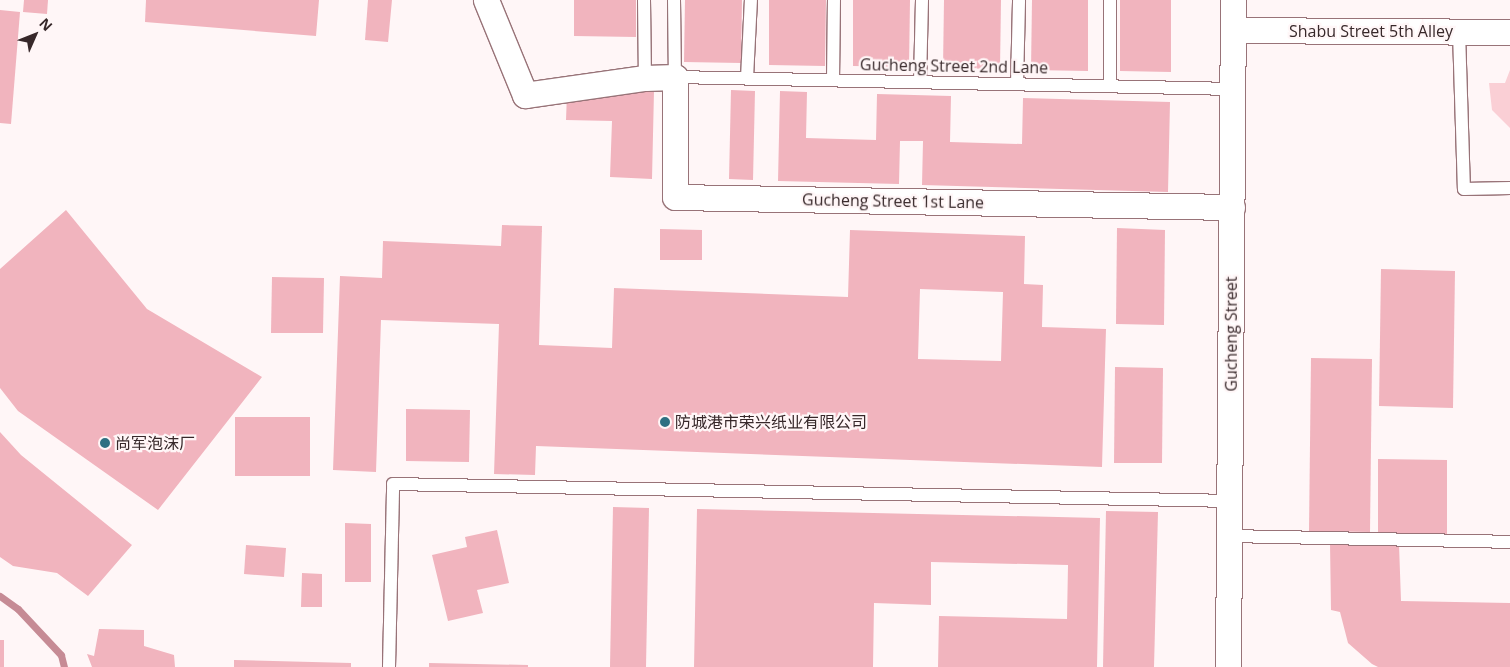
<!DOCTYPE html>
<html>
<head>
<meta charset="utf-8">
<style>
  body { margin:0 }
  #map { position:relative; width:1510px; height:667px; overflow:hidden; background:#fff6f7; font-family:"Open Sans","Noto Sans SC",sans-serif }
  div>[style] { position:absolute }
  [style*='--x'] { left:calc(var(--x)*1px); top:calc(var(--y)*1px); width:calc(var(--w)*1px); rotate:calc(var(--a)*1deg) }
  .green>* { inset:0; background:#facfd5 }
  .stream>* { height:7px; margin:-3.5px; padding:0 3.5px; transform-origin:3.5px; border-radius:3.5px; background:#c68b95 }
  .building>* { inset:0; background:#f1b4be }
  .roads { filter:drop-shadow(1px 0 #987378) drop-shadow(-1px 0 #987378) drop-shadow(0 1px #987378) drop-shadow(0 -1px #987378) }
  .service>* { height:12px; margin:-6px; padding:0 6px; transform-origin:6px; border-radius:6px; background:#fff }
  .minor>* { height:25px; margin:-12.5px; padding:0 12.5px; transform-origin:12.5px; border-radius:12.5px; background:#fff }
  .dots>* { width:14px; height:14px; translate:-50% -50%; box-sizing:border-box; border:2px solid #fff6f7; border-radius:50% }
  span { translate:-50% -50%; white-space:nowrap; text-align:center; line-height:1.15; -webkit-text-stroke:4.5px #fff6f7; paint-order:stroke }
  .street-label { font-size:16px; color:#37282a }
  .poi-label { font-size:16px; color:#37282a }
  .left { translate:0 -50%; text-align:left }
  .north { position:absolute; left:10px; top:10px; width:50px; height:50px; -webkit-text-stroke:4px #fff6f7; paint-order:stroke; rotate:46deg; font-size:14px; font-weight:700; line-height:20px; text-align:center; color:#37282a }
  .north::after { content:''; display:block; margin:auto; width:18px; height:22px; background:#37282a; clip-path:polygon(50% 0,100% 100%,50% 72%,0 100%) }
</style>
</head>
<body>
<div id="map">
  <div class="green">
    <i style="clip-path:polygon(1510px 70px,1510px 128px,1492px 110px,1489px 83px,1505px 83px)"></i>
  </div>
  <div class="stream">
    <i style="--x:0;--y:596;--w:22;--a:36"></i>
    <i style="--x:18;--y:609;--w:63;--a:46.9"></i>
    <i style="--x:61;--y:655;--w:12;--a:76"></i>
  </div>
  <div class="building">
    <i style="clip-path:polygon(24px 0,48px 0,47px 14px,23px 12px)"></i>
    <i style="clip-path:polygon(146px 0,319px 0,316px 36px,145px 22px)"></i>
    <i style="clip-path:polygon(368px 0,392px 0,388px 42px,365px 40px)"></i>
    <i style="clip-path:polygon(574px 0,636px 0,636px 37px,574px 36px)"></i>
    <i style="clip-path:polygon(685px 0,742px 0,741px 63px,684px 62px)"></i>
    <i style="clip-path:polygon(769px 0,826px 0,825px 66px,769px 65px)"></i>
    <i style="clip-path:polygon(853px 0,910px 0,909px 67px,853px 66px)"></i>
    <i style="clip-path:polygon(944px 0,1001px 0,1000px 69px,943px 68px)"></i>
    <i style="clip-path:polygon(1032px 0,1088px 0,1088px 71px,1031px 70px)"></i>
    <i style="clip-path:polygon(1120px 0,1171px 0,1171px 72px,1120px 71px)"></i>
    <i style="clip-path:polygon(0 10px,20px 12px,11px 124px,0 123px)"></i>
    <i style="clip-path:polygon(613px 89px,654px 91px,652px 179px,610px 177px,612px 121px,566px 120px,567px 93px)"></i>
    <i style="clip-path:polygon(731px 90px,755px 91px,753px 180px,729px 179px)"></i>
    <i style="clip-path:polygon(780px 91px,807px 92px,806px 138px,876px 140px,877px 94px,951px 96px,950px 142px,1022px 144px,1023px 98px,1170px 102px,1168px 192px,922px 185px,923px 141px,900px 141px,899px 184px,778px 181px)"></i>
    <i style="clip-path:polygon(66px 210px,147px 309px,262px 377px,158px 510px,18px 411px,0 388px,0 269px)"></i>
    <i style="clip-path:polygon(evenodd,502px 225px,542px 226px,539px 345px,612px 348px,614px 288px,848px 297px,850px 230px,1025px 236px,1024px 284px,1043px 285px,1042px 327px,1106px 329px,1102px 467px,536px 446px,535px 475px,494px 474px,499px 324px,381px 320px,376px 472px,333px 470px,340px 276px,382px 278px,383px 241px,501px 246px,502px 225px,920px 289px,1003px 292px,1001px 361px,918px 359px,920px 289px)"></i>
    <i style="clip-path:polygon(1117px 228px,1165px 230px,1164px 325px,1116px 324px)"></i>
    <i style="clip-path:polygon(660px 229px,702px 230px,702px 260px,660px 260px)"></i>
    <i style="clip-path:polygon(1381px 269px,1455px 271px,1453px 408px,1379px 406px)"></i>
    <i style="clip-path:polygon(272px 277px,324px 278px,323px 333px,271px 333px)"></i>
    <i style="clip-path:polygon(1311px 358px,1372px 359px,1370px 532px,1309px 531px)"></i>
    <i style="clip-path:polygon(1115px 367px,1163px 368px,1162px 463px,1114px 463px)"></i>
    <i style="clip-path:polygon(406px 409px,470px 410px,469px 462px,406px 461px)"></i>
    <i style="clip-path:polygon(235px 417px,310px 417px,310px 476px,235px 476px)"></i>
    <i style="clip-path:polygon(0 432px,21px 455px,132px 545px,88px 596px,57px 573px,13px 566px,0 557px)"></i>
    <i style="clip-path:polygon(1378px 459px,1447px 460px,1447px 537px,1378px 536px)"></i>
    <i style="clip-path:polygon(613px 507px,649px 508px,646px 667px,610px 667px)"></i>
    <i style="clip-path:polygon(697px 509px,1100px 518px,1097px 667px,938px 667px,939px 616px,1067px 619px,1068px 565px,931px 562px,931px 605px,874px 603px,873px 667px,694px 667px)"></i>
    <i style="clip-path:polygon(1106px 511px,1158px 512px,1154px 667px,1103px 667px)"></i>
    <i style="clip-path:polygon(345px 523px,371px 524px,371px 582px,345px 582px)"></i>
    <i style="clip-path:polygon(497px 530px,509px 583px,477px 590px,483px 613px,448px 621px,432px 555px,467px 547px,465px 537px)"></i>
    <i style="clip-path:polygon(1330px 543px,1399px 544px,1401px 601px,1510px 603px,1510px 667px,1378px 667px,1372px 664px,1348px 643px,1340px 612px,1331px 610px)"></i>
    <i style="clip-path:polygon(246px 545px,286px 548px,284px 577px,244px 574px)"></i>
    <i style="clip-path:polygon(302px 573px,322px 574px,322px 607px,301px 607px)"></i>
    <i style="clip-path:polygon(99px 629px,144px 630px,144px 646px,174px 655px,175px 667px,92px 667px,87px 654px,94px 656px)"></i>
    <i style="clip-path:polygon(0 640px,4px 640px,4px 667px,0 667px)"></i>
    <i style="clip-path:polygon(234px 660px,351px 663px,351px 667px,234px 667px)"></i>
    <i style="clip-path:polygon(429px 663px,528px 665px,528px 667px,429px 667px)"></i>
  </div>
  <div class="roads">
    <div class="service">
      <i style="--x:644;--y:0;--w:78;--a:89.3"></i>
      <i style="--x:674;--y:0;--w:77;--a:89.3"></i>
      <i style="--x:675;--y:77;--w:557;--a:1.23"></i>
      <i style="--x:1110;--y:0;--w:86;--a:90"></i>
      <i style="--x:1459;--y:32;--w:157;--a:88.2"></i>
      <i style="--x:1464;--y:189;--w:46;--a:-1.2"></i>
      <i style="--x:747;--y:78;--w:78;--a:-87.1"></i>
      <i style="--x:833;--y:80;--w:80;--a:-89.3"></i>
      <i style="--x:920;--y:82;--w:82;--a:-88.6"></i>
      <i style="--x:1017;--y:84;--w:84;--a:-88.6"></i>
      <i style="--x:1229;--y:536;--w:281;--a:1.2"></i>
      <i style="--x:389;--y:667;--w:183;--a:-88.7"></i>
      <i style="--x:393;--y:484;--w:837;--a:1.16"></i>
    </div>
    <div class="minor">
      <i style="--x:486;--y:0;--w:103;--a:67.7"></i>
      <i style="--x:525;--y:95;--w:121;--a:-8.1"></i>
      <i style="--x:645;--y:78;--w:30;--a:-2"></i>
      <i style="--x:675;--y:77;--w:120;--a:90"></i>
      <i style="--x:675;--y:197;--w:557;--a:1.03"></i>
      <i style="--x:1233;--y:30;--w:277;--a:0.4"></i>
      <i style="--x:1228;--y:667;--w:667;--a:-89.57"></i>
    </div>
  </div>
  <div class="dots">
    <i style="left:665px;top:422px;background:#2e7082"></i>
    <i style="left:105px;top:443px;background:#2e7082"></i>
  </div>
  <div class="street-label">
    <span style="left:1371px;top:31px">Shabu Street 5th Alley</span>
    <span style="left:954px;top:66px;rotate:1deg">Gucheng Street 2nd Lane</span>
    <span style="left:893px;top:201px;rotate:1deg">Gucheng Street 1st Lane</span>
    <span style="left:1231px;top:334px;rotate:-90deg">Gucheng Street</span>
  </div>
  <div class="poi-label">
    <span class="left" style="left:675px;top:422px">防城港市荣兴纸业有限公司</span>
    <span class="left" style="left:115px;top:443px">尚军泡沫厂</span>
  </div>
  <div class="north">N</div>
</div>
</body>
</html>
